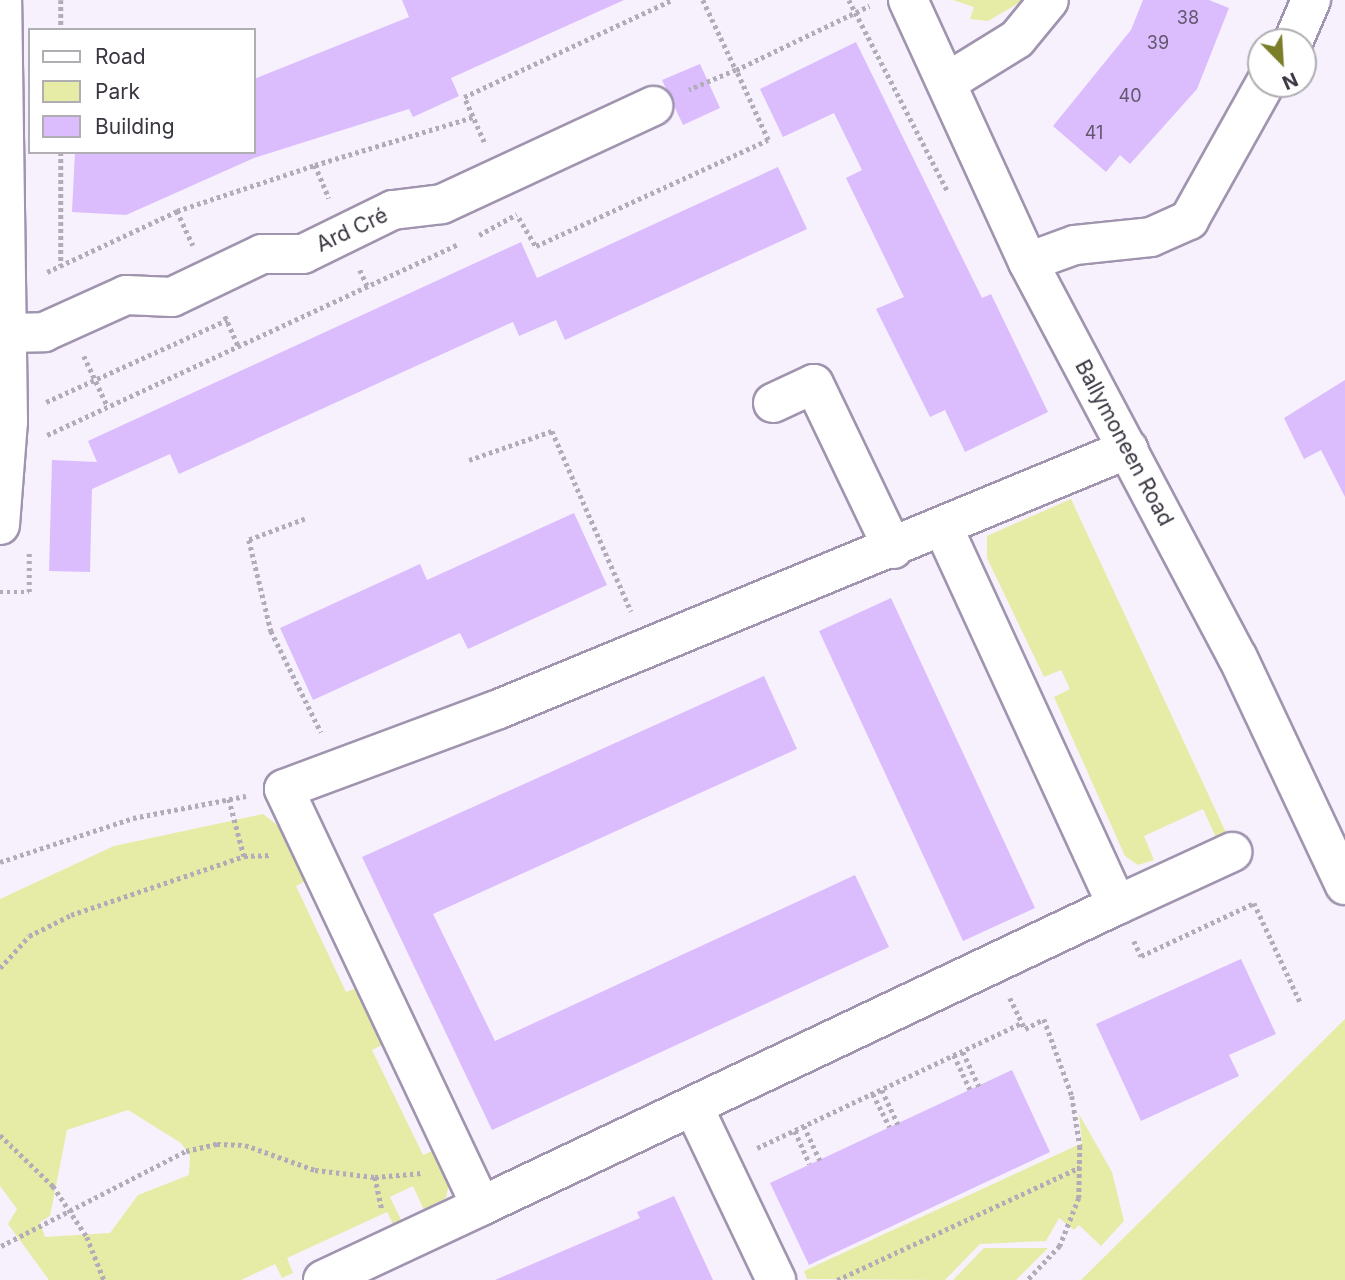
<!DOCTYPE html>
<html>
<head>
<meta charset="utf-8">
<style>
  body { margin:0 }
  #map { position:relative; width:1345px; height:1280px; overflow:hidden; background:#f6f1fd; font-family:Inter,sans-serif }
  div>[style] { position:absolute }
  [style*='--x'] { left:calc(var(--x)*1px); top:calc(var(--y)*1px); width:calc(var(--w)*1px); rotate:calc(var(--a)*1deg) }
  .green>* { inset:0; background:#e6eca5 }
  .building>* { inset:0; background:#dbbdfd }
  .path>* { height:4.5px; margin-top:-2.25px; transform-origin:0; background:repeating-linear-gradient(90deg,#b1acb7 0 3.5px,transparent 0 7px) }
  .roads { filter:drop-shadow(2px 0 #a094ae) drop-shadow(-2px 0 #a094ae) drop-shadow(0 2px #a094ae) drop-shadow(0 -2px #a094ae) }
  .minor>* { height:38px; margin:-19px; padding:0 19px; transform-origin:19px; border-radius:19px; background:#fff }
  span { translate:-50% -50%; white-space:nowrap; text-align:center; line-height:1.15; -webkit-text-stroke:7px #fff; paint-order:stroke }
  .number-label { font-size:18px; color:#62576f }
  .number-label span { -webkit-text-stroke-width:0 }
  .street-label { font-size:21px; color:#3a3540 }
  .legend { position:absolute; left:28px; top:28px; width:228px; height:126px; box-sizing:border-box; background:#fff; border:2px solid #b0aeb3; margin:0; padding:9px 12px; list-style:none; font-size:21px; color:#3a3540 }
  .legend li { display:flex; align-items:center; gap:14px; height:35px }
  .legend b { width:35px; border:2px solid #b0aeb3 }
  .north { position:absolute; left:1247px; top:28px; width:70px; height:70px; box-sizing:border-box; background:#fff; border:2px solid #b0aeb3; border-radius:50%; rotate:156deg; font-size:19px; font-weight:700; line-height:28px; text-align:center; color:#3a3540 }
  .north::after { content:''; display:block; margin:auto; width:24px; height:32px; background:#7a7e28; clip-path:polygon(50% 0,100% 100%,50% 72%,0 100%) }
</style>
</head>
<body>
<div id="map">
  <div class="green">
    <i style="clip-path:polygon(953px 0,1024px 0,988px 21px,970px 19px,974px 7px)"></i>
    <i style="clip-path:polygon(1071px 499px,1229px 839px,1219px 844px,1203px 809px,1144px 836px,1154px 860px,1138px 865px,1125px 856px,1054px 697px,1070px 689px,1061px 670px,1044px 677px,987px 558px,987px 536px)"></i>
    <i style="clip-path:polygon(evenodd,263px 814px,286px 832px,309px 879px,296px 886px,346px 992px,359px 987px,386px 1043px,372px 1050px,423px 1155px,437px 1149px,450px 1179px,446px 1198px,424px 1210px,413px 1186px,390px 1197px,402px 1222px,394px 1226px,387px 1212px,287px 1258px,293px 1273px,282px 1278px,275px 1264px,241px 1280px,49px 1280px,8px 1224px,17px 1209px,0 1186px,0 899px,114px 846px,263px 814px,128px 1110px,181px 1143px,190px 1156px,189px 1175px,138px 1195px,110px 1233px,45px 1237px,40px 1222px,50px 1216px,67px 1130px,128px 1110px)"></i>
    <i style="clip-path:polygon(1345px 1019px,1345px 1280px,1081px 1280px)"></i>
    <i style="clip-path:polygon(1079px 1114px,1112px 1172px,1124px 1221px,1101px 1246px,1079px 1225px,1074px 1230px,1059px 1218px,1046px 1241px,980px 1244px,945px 1280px,807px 1279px,804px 1271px,1082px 1143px)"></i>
    <i style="clip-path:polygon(984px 1248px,1048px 1248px,1016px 1280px,953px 1280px)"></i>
  </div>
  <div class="building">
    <i style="clip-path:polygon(402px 0,624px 0,451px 78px,459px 96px,413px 117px,409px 109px,254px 158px,126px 215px,72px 212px,75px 152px,254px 152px,254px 79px,409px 17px)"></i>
    <i style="clip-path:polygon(1143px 0,1209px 0,1229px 8px,1197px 89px,1130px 164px,1120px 155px,1106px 172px,1053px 126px,1131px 30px)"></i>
    <i style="clip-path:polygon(856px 42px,982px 298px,991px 294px,1048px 412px,965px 452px,945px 410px,930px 417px,876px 309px,904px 297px,846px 178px,862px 170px,834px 113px,783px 137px,760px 89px)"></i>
    <i style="clip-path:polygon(700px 64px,720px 108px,683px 125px,662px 80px)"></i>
    <i style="clip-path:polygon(778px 167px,807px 229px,565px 340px,556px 320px,519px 336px,513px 322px,179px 474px,170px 454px,92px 489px,90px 572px,49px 571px,52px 460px,97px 462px,88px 441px,521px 242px,537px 278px)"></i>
    <i style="clip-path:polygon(1345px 380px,1345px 497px,1321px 450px,1304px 459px,1284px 418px)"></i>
    <i style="clip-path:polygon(574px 513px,607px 585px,468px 649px,460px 633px,313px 700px,280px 628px,420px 564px,427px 580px)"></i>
    <i style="clip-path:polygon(891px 598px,1035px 908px,963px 941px,819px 631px)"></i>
    <i style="clip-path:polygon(764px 676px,797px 749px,433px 914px,495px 1041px,855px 875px,889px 947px,492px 1130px,362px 857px)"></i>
    <i style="clip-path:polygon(1241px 959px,1276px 1034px,1229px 1055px,1239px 1076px,1141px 1121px,1096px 1024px)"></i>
    <i style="clip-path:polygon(1012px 1070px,1050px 1152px,809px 1265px,770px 1183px)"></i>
    <i style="clip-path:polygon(674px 1196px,713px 1280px,495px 1280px,640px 1218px,637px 1212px)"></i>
  </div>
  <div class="path">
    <i style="--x:61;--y:0;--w:30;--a:90"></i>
    <i style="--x:703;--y:0;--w:77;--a:64.8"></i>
    <i style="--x:736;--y:70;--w:148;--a:-25.7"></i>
    <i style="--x:849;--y:0;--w:214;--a:62.7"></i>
    <i style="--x:484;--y:142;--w:49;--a:-114"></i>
    <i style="--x:464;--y:97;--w:230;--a:-25"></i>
    <i style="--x:61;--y:152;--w:114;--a:90"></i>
    <i style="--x:315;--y:165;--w:165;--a:-16.9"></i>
    <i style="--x:177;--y:211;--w:145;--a:-18.4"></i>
    <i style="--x:315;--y:165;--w:36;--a:67"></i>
    <i style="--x:519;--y:218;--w:33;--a:59"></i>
    <i style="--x:536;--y:246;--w:255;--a:-24.6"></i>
    <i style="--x:768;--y:140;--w:77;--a:-114.6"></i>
    <i style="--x:736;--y:70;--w:51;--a:156.9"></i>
    <i style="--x:479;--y:235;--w:43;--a:-28.9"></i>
    <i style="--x:360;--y:270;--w:17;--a:65"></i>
    <i style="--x:47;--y:272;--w:144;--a:-25.1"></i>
    <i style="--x:177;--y:211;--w:38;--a:65"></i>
    <i style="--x:225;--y:316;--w:34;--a:66"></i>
    <i style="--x:84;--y:356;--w:54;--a:64.9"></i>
    <i style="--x:46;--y:402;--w:199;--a:-24.4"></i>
    <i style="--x:47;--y:435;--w:453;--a:-24.9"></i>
    <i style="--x:469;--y:460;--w:88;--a:-19.3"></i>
    <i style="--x:552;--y:431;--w:197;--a:66.3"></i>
    <i style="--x:305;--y:519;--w:60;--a:159.4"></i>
    <i style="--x:249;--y:540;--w:94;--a:76.4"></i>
    <i style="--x:271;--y:631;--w:113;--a:63.7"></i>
    <i style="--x:0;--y:592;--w:29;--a:0"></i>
    <i style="--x:29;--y:592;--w:40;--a:-90"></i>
    <i style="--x:229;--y:799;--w:59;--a:75.3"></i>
    <i style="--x:0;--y:862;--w:140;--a:-18.3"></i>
    <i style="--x:133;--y:818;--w:115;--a:-11"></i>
    <i style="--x:1134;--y:941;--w:17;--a:65"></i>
    <i style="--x:1141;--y:956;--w:125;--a:-25.1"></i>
    <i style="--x:1254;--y:903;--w:111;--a:65"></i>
    <i style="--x:0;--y:968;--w:43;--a:-47.8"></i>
    <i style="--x:29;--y:936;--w:47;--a:-26.6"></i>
    <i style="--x:71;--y:915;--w:183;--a:-18.8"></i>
    <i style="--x:244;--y:856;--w:27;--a:-2"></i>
    <i style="--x:1010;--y:998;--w:34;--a:64"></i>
    <i style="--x:1025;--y:1029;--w:21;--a:-28"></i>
    <i style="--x:1044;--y:1019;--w:82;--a:70"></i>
    <i style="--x:1072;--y:1096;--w:51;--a:80.9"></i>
    <i style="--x:1080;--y:1146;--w:52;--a:91.1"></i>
    <i style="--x:1079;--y:1198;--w:52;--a:111.6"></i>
    <i style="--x:1060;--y:1246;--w:47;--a:133.3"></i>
    <i style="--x:963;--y:1052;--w:38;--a:65"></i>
    <i style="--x:954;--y:1055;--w:38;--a:65"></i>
    <i style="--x:882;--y:1090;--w:38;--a:65"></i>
    <i style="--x:873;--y:1094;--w:37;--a:63"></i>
    <i style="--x:804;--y:1126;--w:38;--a:65"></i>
    <i style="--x:795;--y:1131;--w:36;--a:66"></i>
    <i style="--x:0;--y:1135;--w:74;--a:43.9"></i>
    <i style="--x:53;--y:1186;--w:61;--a:56.3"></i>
    <i style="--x:87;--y:1237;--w:46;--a:68.4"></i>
    <i style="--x:757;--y:1148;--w:293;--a:-25.3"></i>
    <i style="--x:375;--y:1177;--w:33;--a:78"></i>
    <i style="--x:1;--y:1246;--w:208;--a:-27.2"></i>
    <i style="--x:186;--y:1151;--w:32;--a:-13"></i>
    <i style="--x:217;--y:1144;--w:28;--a:2"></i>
    <i style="--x:245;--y:1145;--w:74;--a:19.7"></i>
    <i style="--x:315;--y:1170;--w:60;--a:6.7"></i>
    <i style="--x:375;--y:1177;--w:47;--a:-4.9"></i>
    <i style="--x:837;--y:1280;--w:268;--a:-24.9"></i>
  </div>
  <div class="roads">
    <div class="minor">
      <i style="--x:908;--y:0;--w:288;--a:65.4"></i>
      <i style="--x:1028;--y:262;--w:448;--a:62.1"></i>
      <i style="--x:1238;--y:658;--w:251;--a:64.8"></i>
      <i style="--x:1293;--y:42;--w:46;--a:-66.8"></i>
      <i style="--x:949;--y:81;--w:80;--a:-31.7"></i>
      <i style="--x:1017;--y:39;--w:50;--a:-50.6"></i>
      <i style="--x:1028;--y:262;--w:50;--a:-19.9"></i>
      <i style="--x:1075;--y:245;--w:76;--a:-6"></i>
      <i style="--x:1151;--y:237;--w:42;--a:-24.1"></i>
      <i style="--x:1189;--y:220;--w:156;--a:-60.8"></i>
      <i style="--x:5;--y:333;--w:39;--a:-1"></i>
      <i style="--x:44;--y:332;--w:90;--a:-24.3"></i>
      <i style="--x:126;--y:295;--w:46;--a:2.5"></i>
      <i style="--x:172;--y:297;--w:100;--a:-25.5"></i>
      <i style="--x:262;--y:254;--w:41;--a:0"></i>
      <i style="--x:303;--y:254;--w:100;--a:-26.1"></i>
      <i style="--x:393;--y:210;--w:49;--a:-7"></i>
      <i style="--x:442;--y:204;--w:233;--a:-24.9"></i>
      <i style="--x:773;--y:403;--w:45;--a:-24.9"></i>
      <i style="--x:814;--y:384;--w:183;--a:64.4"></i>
      <i style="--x:0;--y:525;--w:103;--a:-85.6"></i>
      <i style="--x:8;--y:422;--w:422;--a:-90.8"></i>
      <i style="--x:943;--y:527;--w:416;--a:65.3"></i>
      <i style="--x:1117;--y:905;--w:704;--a:154.67"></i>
      <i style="--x:481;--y:1206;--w:461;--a:-115.3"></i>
      <i style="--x:284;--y:789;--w:229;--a:-20.4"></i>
      <i style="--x:499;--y:709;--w:681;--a:-22.46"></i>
      <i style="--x:1117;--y:905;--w:127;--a:-24.7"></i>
      <i style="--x:694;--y:1108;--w:191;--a:64.5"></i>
      <i style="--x:323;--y:1280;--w:174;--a:-25.1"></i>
    </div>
  </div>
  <div class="number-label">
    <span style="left:1188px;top:18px">38</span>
    <span style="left:1158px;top:43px">39</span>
    <span style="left:1130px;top:96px">40</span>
    <span style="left:1094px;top:133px">41</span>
  </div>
  <div class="street-label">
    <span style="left:352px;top:230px;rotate:-25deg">Ard Cré</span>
    <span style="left:1124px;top:443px;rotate:62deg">Ballymoneen Road</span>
  </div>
  <ul class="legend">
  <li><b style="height:9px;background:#fff"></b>Road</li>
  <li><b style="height:19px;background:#e6eca5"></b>Park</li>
  <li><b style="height:19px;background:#dbbdfd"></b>Building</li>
  </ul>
  <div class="north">N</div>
</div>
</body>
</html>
